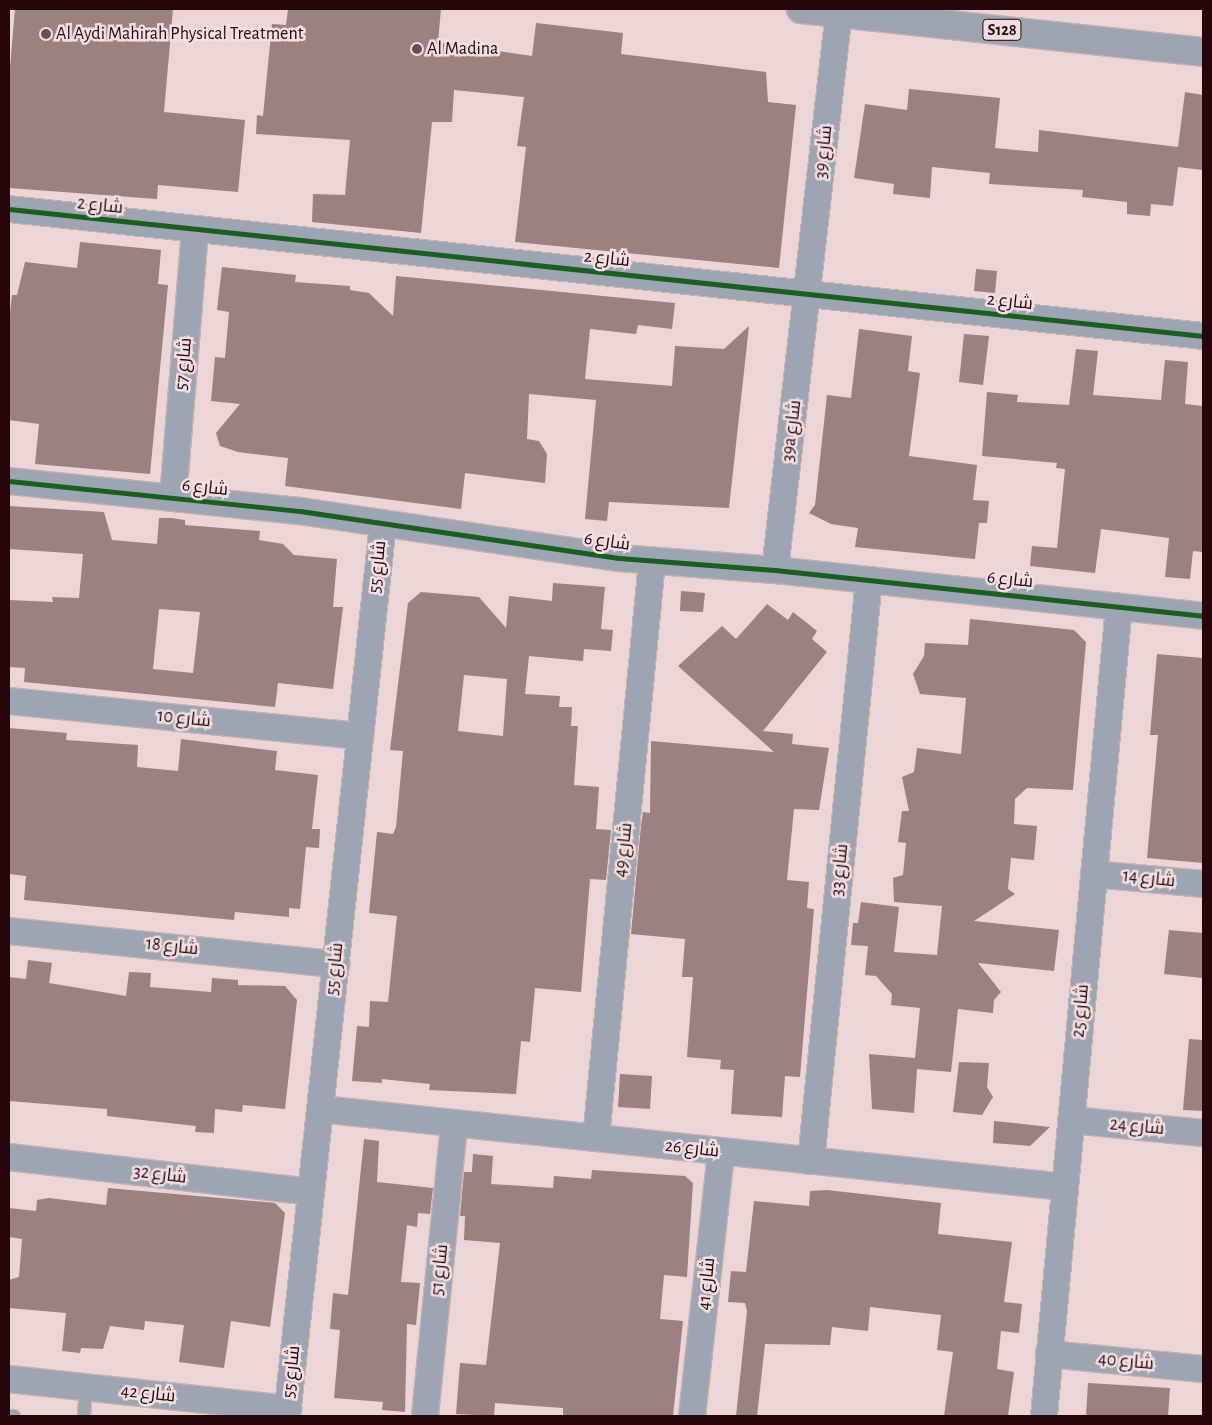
<!DOCTYPE html>
<html>
<head>
<meta charset="utf-8">
<style>
  body { margin:0 }
  #map { position:relative; width:1212px; height:1425px; overflow:hidden; background:#ebd5d7; font-family:"Alegreya Sans",Cairo,sans-serif }
  div>[style] { position:absolute }
  [style*='--x'] { left:calc(var(--x)*1px); top:calc(var(--y)*1px); width:calc(var(--w)*1px); rotate:calc(var(--a)*1deg) }
  .building>* { inset:0; background:#9b8180 }
  .roads { filter:drop-shadow(1px 0 #c6b1b4) drop-shadow(-1px 0 #c6b1b4) drop-shadow(0 1px #c6b1b4) drop-shadow(0 -1px #c6b1b4) }
  .service>* { height:12px; margin:-6px; padding:0 6px; transform-origin:6px; border-radius:6px; background:#9da5b2 }
  .minor>* { height:26px; margin:-13px; padding:0 13px; transform-origin:13px; border-radius:13px; background:#9da5b2 }
  .primary>* { height:28px; margin:-14px; padding:0 14px; transform-origin:14px; border-radius:14px; background:#9ea3b0 }
  .cycleway>* { height:5px; margin:-2.5px; padding:0 2.5px; transform-origin:2.5px; border-radius:2.5px; background:#1b5e20 }
  .dots>* { width:14px; height:14px; translate:-50% -50%; box-sizing:border-box; border:2px solid #f3dfe1; border-radius:50% }
  span { translate:-50% -50%; white-space:nowrap; text-align:center; line-height:1.15; -webkit-text-stroke:5px #f3dfe1; paint-order:stroke }
  .shield-label span { padding:1px 4px; background:#f3dfe1; border:1px solid; border-radius:4px; -webkit-text-stroke-width:0 }
  .shield-label { font-size:16px; color:#26060c; font-weight:700 }
  .poi-label { font-size:18px; color:#26060c }
  .left { translate:0 -50%; text-align:left }
  .street-label { font-size:18px; color:#26060c }
  .frame { position:absolute; inset:0; border:10px solid #26060c; pointer-events:none }
</style>
</head>
<body>
<div id="map">
  <div class="building">
    <i style="clip-path:polygon(15px 9px,173px 9px,164px 112px,245px 120px,238px 192px,158px 185px,157px 199px,9px 188px,9px 79px)"></i>
    <i style="clip-path:polygon(288px 9px,441px 9px,438px 42px,532px 56px,536px 23px,623px 33px,621px 54px,766px 72px,768px 102px,796px 105px,779px 268px,515px 242px,526px 147px,517px 146px,524px 97px,454px 90px,452px 122px,432px 122px,421px 233px,312px 222px,313px 194px,345px 195px,350px 140px,256px 134px,257px 115px,263px 116px,272px 24px,286px 25px)"></i>
    <i style="clip-path:polygon(909px 89px,1000px 98px,995px 148px,1038px 152px,1039px 130px,1178px 147px,1185px 92px,1203px 95px,1203px 170px,1178px 167px,1173px 206px,1151px 204px,1150px 216px,1127px 214px,1127px 202px,1082px 197px,1083px 190px,989px 184px,990px 173px,932px 167px,930px 198px,893px 194px,894px 184px,854px 178px,865px 104px,907px 110px)"></i>
    <i style="clip-path:polygon(80px 242px,161px 250px,158px 284px,168px 285px,150px 474px,35px 464px,39px 424px,9px 420px,9px 322px,12px 295px,17px 295px,25px 262px,77px 268px)"></i>
    <i style="clip-path:polygon(222px 267px,296px 275px,295px 282px,350px 286px,350px 290px,369px 293px,393px 316px,396px 276px,675px 303px,672px 329px,638px 325px,636px 334px,590px 329px,585px 379px,672px 386px,675px 346px,724px 349px,749px 326px,729px 508px,609px 502px,607px 521px,585px 519px,596px 400px,529px 394px,527px 439px,539px 441px,547px 454px,545px 483px,465px 473px,461px 509px,285px 486px,288px 458px,238px 452px,220px 446px,216px 433px,240px 404px,211px 401px,215px 357px,225px 358px,229px 312px,217px 310px)"></i>
    <i style="clip-path:polygon(976px 269px,997px 271px,995px 293px,974px 291px)"></i>
    <i style="clip-path:polygon(859px 329px,912px 336px,908px 371px,920px 373px,909px 456px,977px 465px,973px 500px,989px 501px,987px 523px,979px 523px,975px 559px,855px 547px,858px 528px,831px 524px,809px 513px,815px 505px,827px 395px,851px 398px)"></i>
    <i style="clip-path:polygon(964px 334px,989px 336px,983px 385px,959px 382px)"></i>
    <i style="clip-path:polygon(1076px 349px,1098px 351px,1093px 395px,1161px 400px,1165px 360px,1188px 362px,1185px 404px,1203px 406px,1203px 552px,1193px 551px,1190px 579px,1165px 577px,1169px 538px,1101px 529px,1095px 573px,1030px 566px,1032px 546px,1057px 548px,1065px 469px,1056px 468px,1057px 463px,982px 456px,987px 392px,1018px 395px,1017px 402px,1069px 405px)"></i>
    <i style="clip-path:polygon(evenodd,9px 506px,104px 512px,112px 540px,157px 544px,159px 518px,171px 518px,185px 520px,185px 525px,260px 531px,259px 540px,283px 544px,294px 555px,337px 559px,333px 607px,343px 607px,333px 689px,278px 683px,275px 707px,24px 682px,25px 668px,9px 667px,9px 600px,53px 602px,52px 597px,79px 598px,83px 554px,9px 549px,9px 506px,159px 609px,200px 612px,193px 673px,153px 669px,159px 609px)"></i>
    <i style="clip-path:polygon(evenodd,553px 583px,605px 587px,601px 629px,613px 630px,611px 651px,584px 649px,583px 661px,529px 656px,525px 694px,560px 696px,559px 707px,572px 707px,571px 726px,578px 726px,574px 785px,599px 787px,596px 829px,611px 830px,606px 880px,590px 879px,581px 992px,535px 988px,530px 1042px,521px 1041px,516px 1094px,429px 1090px,430px 1084px,382px 1079px,382px 1083px,352px 1081px,357px 1026px,369px 1027px,370px 1001px,388px 1002px,397px 916px,369px 913px,377px 832px,393px 834px,396px 827px,403px 751px,390px 750px,408px 603px,421px 592px,479px 597px,506px 628px,509px 596px,552px 601px,553px 583px,464px 675px,507px 679px,503px 736px,458px 731px,464px 675px)"></i>
    <i style="clip-path:polygon(681px 591px,705px 593px,703px 612px,680px 611px)"></i>
    <i style="clip-path:polygon(767px 604px,788px 620px,793px 612px,817px 631px,812px 639px,827px 652px,763px 731px,793px 734px,792px 744px,829px 748px,819px 810px,794px 809px,787px 880px,809px 882px,807px 908px,814px 909px,800px 1077px,785px 1076px,782px 1117px,731px 1114px,734px 1070px,720px 1069px,721px 1060px,687px 1057px,693px 977px,682px 977px,685px 939px,631px 934px,641px 825px,643px 812px,650px 813px,651px 741px,774px 752px,678px 666px,722px 626px,736px 639px)"></i>
    <i style="clip-path:polygon(970px 619px,1074px 630px,1086px 642px,1073px 790px,1027px 788px,1015px 799px,1014px 824px,1037px 826px,1034px 860px,1011px 858px,1008px 889px,1015px 894px,974px 921px,1059px 930px,1054px 971px,978px 963px,1001px 992px,994px 1000px,993px 1013px,958px 1009px,951px 1072px,917px 1069px,914px 1113px,872px 1109px,869px 1054px,915px 1058px,920px 1008px,891px 1005px,892px 994px,876px 976px,865px 975px,868px 946px,851px 945px,853px 923px,858px 923px,861px 902px,899px 907px,894px 952px,937px 955px,942px 906px,894px 902px,893px 878px,903px 875px,906px 843px,898px 842px,902px 811px,909px 811px,902px 777px,914px 772px,917px 748px,961px 754px,966px 698px,920px 694px,913px 674px,924px 656px,925px 643px,968px 645px)"></i>
    <i style="clip-path:polygon(1157px 654px,1203px 658px,1203px 863px,1147px 858px,1158px 735px,1150px 735px)"></i>
    <i style="clip-path:polygon(9px 728px,67px 733px,66px 740px,138px 745px,137px 767px,178px 771px,181px 739px,277px 751px,275px 770px,318px 775px,312px 829px,320px 829px,319px 848px,306px 847px,300px 909px,289px 908px,289px 917px,235px 912px,234px 920px,24px 900px,26px 876px,9px 874px)"></i>
    <i style="clip-path:polygon(1169px 930px,1203px 933px,1203px 978px,1164px 974px)"></i>
    <i style="clip-path:polygon(28px 960px,52px 963px,49px 983px,126px 996px,129px 972px,151px 973px,150px 987px,211px 992px,212px 978px,238px 980px,238px 985px,285px 986px,297px 1000px,285px 1109px,243px 1105px,242px 1112px,215px 1109px,214px 1133px,195px 1132px,196px 1126px,107px 1116px,107px 1109px,9px 1101px,9px 977px,26px 979px)"></i>
    <i style="clip-path:polygon(1189px 1039px,1203px 1040px,1203px 1111px,1183px 1110px)"></i>
    <i style="clip-path:polygon(959px 1062px,989px 1063px,987px 1087px,993px 1097px,982px 1115px,953px 1112px)"></i>
    <i style="clip-path:polygon(620px 1074px,652px 1076px,650px 1109px,618px 1107px)"></i>
    <i style="clip-path:polygon(994px 1121px,1050px 1127px,1030px 1146px,993px 1143px)"></i>
    <i style="clip-path:polygon(364px 1139px,379px 1141px,377px 1182px,433px 1188px,430px 1214px,418px 1213px,417px 1227px,407px 1225px,401px 1282px,420px 1283px,416px 1325px,407px 1324px,405px 1412px,382px 1410px,383px 1402px,334px 1398px,340px 1330px,330px 1329px,333px 1293px,348px 1295px)"></i>
    <i style="clip-path:polygon(473px 1154px,493px 1156px,491px 1184px,553px 1188px,554px 1176px,591px 1179px,592px 1170px,685px 1176px,693px 1183px,687px 1277px,664px 1275px,660px 1319px,683px 1321px,673px 1416px,563px 1416px,563px 1408px,495px 1403px,494px 1416px,456px 1414px,460px 1363px,486px 1365px,500px 1243px,464px 1240px,465px 1216px,460px 1216px,464px 1172px,472px 1172px)"></i>
    <i style="clip-path:polygon(108px 1188px,275px 1203px,285px 1213px,270px 1327px,231px 1321px,224px 1368px,179px 1362px,184px 1325px,145px 1321px,144px 1330px,110px 1326px,103px 1349px,81px 1348px,80px 1353px,62px 1351px,66px 1313px,9px 1308px,9px 1280px,19px 1277px,22px 1239px,9px 1237px,9px 1208px,36px 1211px,37px 1200px,49px 1198px,106px 1205px)"></i>
    <i style="clip-path:polygon(827px 1190px,941px 1203px,938px 1234px,1012px 1242px,1004px 1302px,1022px 1304px,1019px 1333px,1001px 1331px,997px 1369px,1014px 1372px,1008px 1416px,944px 1416px,953px 1352px,937px 1350px,941px 1315px,870px 1307px,868px 1331px,832px 1327px,830px 1345px,765px 1344px,757px 1416px,736px 1416px,747px 1311px,745px 1303px,728px 1302px,731px 1271px,746px 1272px,754px 1201px,809px 1206px,810px 1191px)"></i>
    <i style="clip-path:polygon(1088px 1383px,1170px 1388px,1168px 1416px,1086px 1416px)"></i>
  </div>
  <div class="roads">
    <div class="service">
      <i style="--x:9;--y:1416;--w:5;--a:0"></i>
      <i style="--x:84;--y:1416;--w:29;--a:-86"></i>
    </div>
    <div class="minor">
      <i style="--x:9;--y:209;--w:1201;--a:6.07"></i>
      <i style="--x:9;--y:481;--w:293;--a:5.9"></i>
      <i style="--x:300;--y:511;--w:322;--a:8.4"></i>
      <i style="--x:619;--y:558;--w:156;--a:4.4"></i>
      <i style="--x:775;--y:570;--w:430;--a:6.1"></i>
      <i style="--x:173;--y:498;--w:268;--a:-85.3"></i>
      <i style="--x:775;--y:570;--w:562;--a:-83.46"></i>
      <i style="--x:9;--y:701;--w:353;--a:5.7"></i>
      <i style="--x:1094;--y:874;--w:109;--a:5.2"></i>
      <i style="--x:9;--y:931;--w:329;--a:5.8"></i>
      <i style="--x:320;--y:1109;--w:749;--a:5.98"></i>
      <i style="--x:1071;--y:1120;--w:133;--a:5.6"></i>
      <i style="--x:596;--y:1138;--w:579;--a:-84.45"></i>
      <i style="--x:9;--y:1157;--w:304;--a:6.6"></i>
      <i style="--x:811;--y:1161;--w:584;--a:-84.3"></i>
      <i style="--x:1049;--y:1354;--w:155;--a:5.6"></i>
      <i style="--x:9;--y:1379;--w:281;--a:6.1"></i>
      <i style="--x:287;--y:1416;--w:898;--a:-83.86"></i>
      <i style="--x:425;--y:1416;--w:294;--a:-84.3"></i>
      <i style="--x:692;--y:1416;--w:266;--a:-83.7"></i>
      <i style="--x:1044;--y:1416;--w:813;--a:-84.71"></i>
    </div>
    <div class="primary">
      <i style="--x:801;--y:9;--w:404;--a:6.1"></i>
    </div>
  </div>
  <div class="cycleway">
    <i style="--x:9;--y:209;--w:1201;--a:6.07"></i>
    <i style="--x:9;--y:481;--w:293;--a:5.9"></i>
    <i style="--x:300;--y:511;--w:322;--a:8.4"></i>
    <i style="--x:619;--y:558;--w:156;--a:4.4"></i>
    <i style="--x:775;--y:570;--w:430;--a:6.1"></i>
  </div>
  <div class="dots">
    <i style="left:46px;top:34px;background:#6b4e53"></i>
    <i style="left:417px;top:49px;background:#6b4e53"></i>
  </div>
  <div class="shield-label">
    <span style="left:1002px;top:30px">S128</span>
  </div>
  <div class="poi-label">
    <span class="left" style="left:56px;top:34px">Al Aydi Mahirah Physical Treatment</span>
    <span class="left" style="left:427px;top:49px">Al Madina</span>
  </div>
  <div class="street-label">
    <span style="left:824px;top:152px;rotate:-84deg">شارع 39</span>
    <span style="left:100px;top:206px;rotate:6deg">شارع 2</span>
    <span style="left:607px;top:259px;rotate:6deg">شارع 2</span>
    <span style="left:1010px;top:302px;rotate:6deg">شارع 2</span>
    <span style="left:184px;top:364px;rotate:-85deg">شارع 57</span>
    <span style="left:792px;top:431px;rotate:-83deg">39a شارع</span>
    <span style="left:205px;top:488px;rotate:6deg">شارع 6</span>
    <span style="left:607px;top:542px;rotate:8deg">شارع 6</span>
    <span style="left:378px;top:567px;rotate:-84deg">شارع 55</span>
    <span style="left:1010px;top:580px;rotate:6deg">شارع 6</span>
    <span style="left:184px;top:719px;rotate:6deg">شارع 10</span>
    <span style="left:624px;top:850px;rotate:-84deg">شارع 49</span>
    <span style="left:840px;top:870px;rotate:-84deg">شارع 33</span>
    <span style="left:1149px;top:879px;rotate:6deg">شارع 14</span>
    <span style="left:172px;top:947px;rotate:6deg">شارع 18</span>
    <span style="left:335px;top:969px;rotate:-84deg">شارع 55</span>
    <span style="left:1081px;top:1011px;rotate:-85deg">شارع 25</span>
    <span style="left:1137px;top:1127px;rotate:5deg">شارع 24</span>
    <span style="left:692px;top:1149px;rotate:6deg">شارع 26</span>
    <span style="left:160px;top:1175px;rotate:7deg">شارع 32</span>
    <span style="left:440px;top:1270px;rotate:-84deg">شارع 51</span>
    <span style="left:707px;top:1284px;rotate:-84deg">شارع 41</span>
    <span style="left:1126px;top:1362px;rotate:5deg">شارع 40</span>
    <span style="left:292px;top:1372px;rotate:-84deg">شارع 55</span>
    <span style="left:148px;top:1394px;rotate:6deg">شارع 42</span>
  </div>
  <div class="frame"></div>
</div>
</body>
</html>
